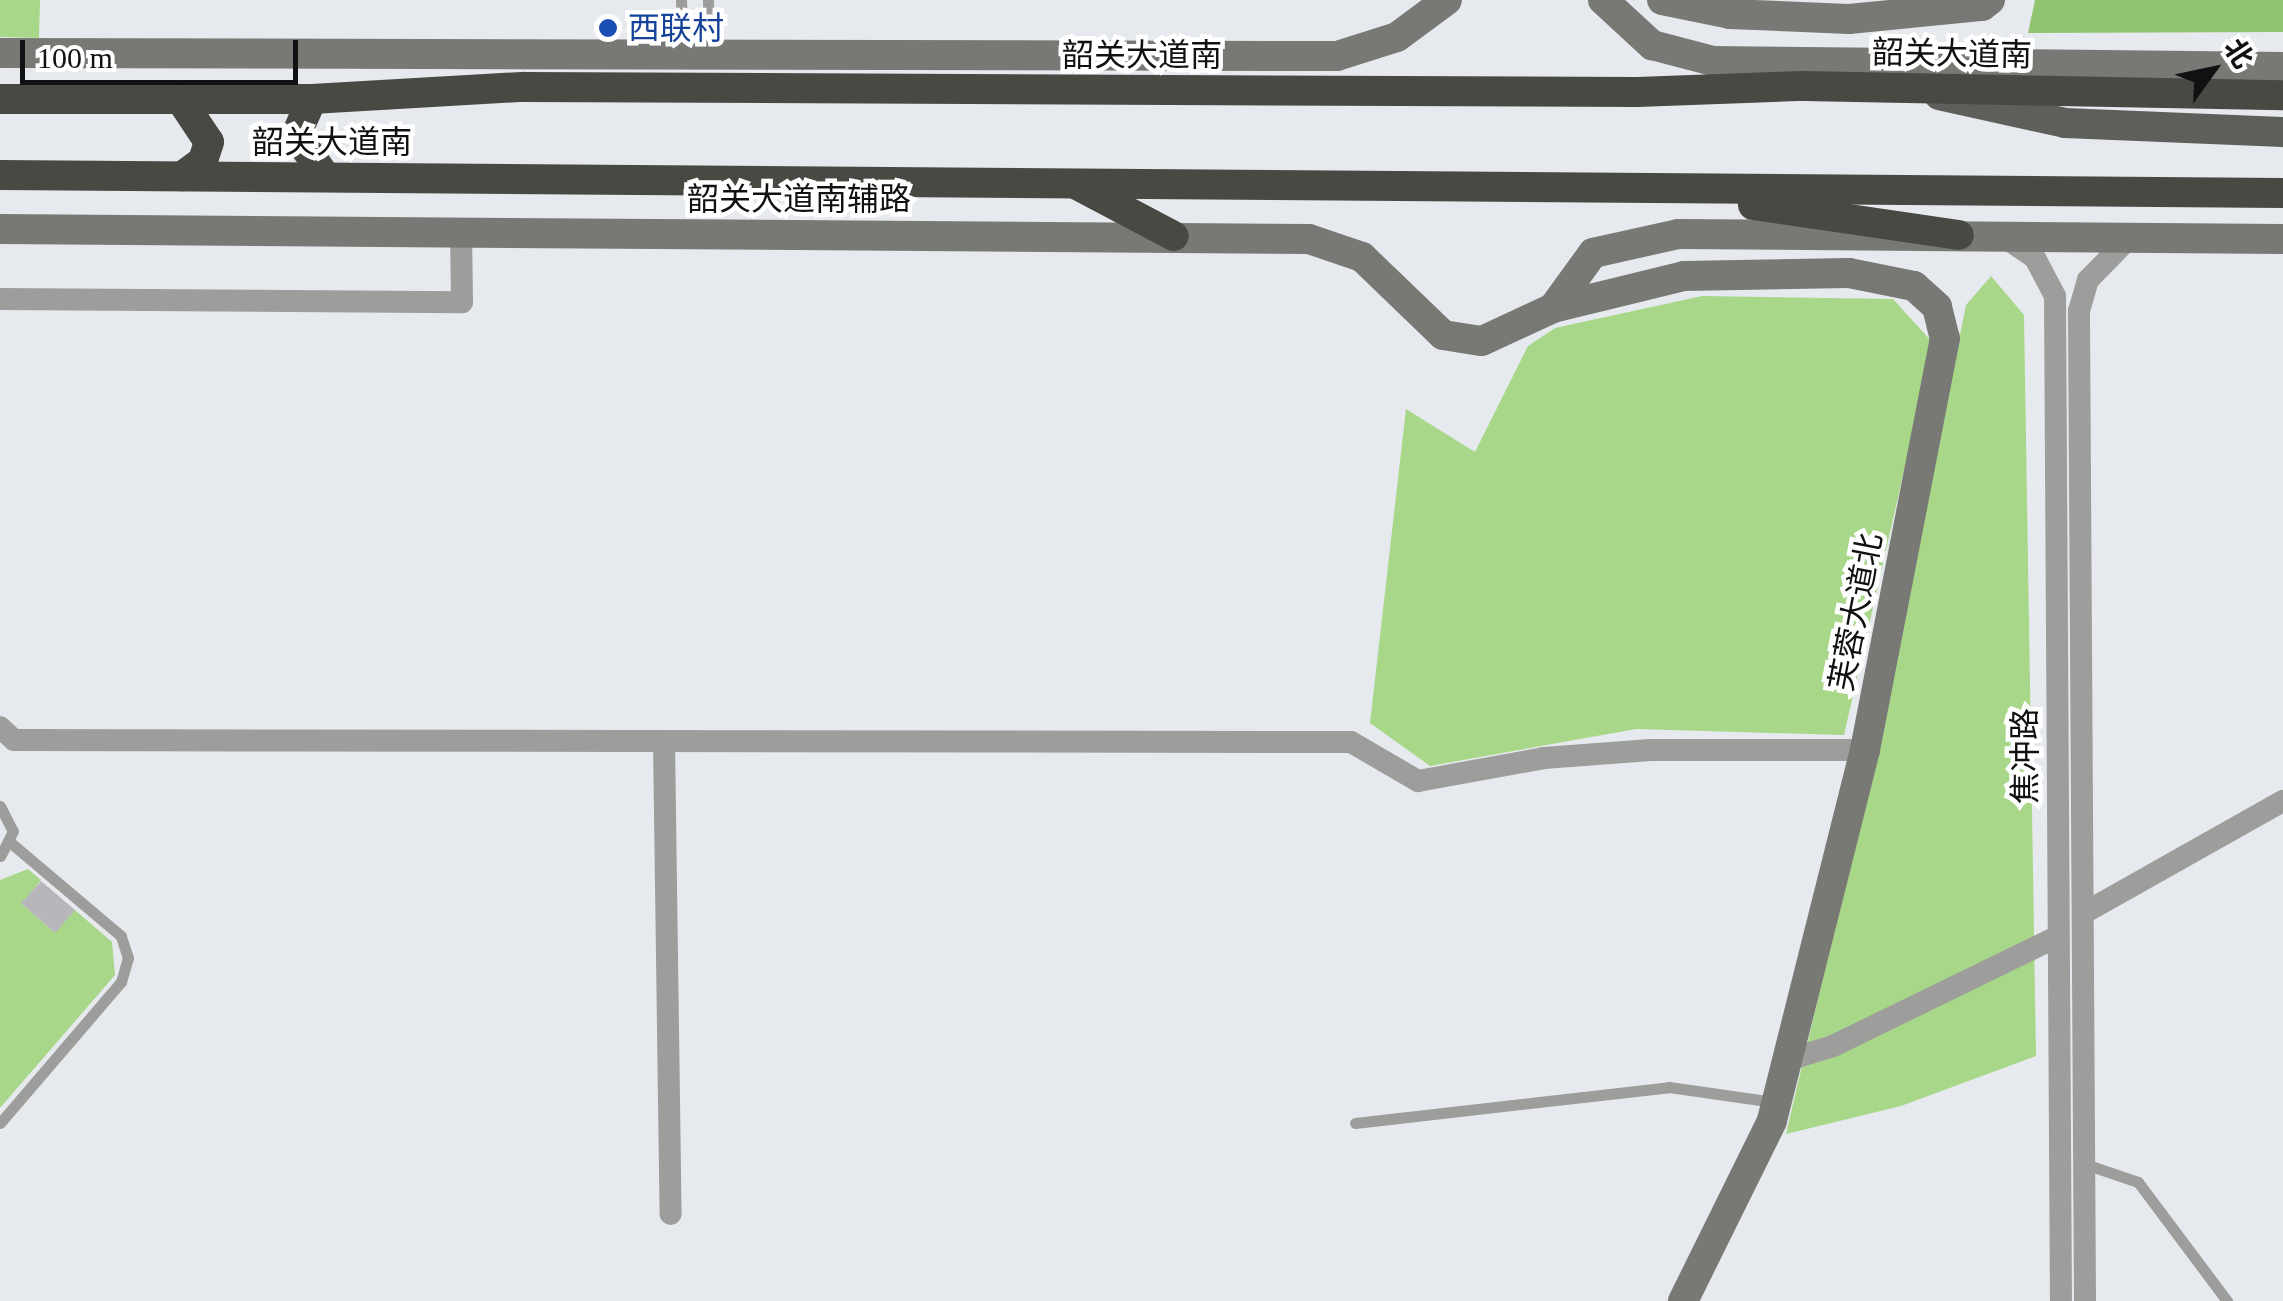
<!DOCTYPE html>
<html>
<head>
<meta charset="utf-8">
<style>
  body { margin:0 }
  #map { position:relative; width:2283px; height:1301px; overflow:hidden; background:#e6eaee; font-family:"Times New Roman","Noto Sans SC",serif }
  div>[style] { position:absolute }
  [style*='--x'] { left:calc(var(--x)*1px); top:calc(var(--y)*1px); width:calc(var(--w)*1px); rotate:calc(var(--a)*1deg) }
  .green>* { inset:0; background:#a8d789 }
  .forest>* { inset:0; background:#91c46e }
  .building>* { inset:0; background:#b7b6bb }
  .lane>* { height:11px; margin:-5.5px; padding:0 5.5px; transform-origin:5.5px; border-radius:5.5px; background:#9d9d9b }
  .street>* { height:22px; margin:-11px; padding:0 11px; transform-origin:11px; border-radius:11px; background:#9d9d9b }
  .secondary>* { height:30px; margin:-15px; padding:0 15px; transform-origin:15px; border-radius:15px; background:#787875 }
  .primary>* { height:30px; margin:-15px; padding:0 15px; transform-origin:15px; border-radius:15px; background:#5e5e5b }
  .highway>* { height:30px; margin:-15px; padding:0 15px; transform-origin:15px; border-radius:15px; background:#494944 }
  .dots>* { width:28px; height:28px; translate:-50% -50%; box-sizing:border-box; border:5px solid #fff; border-radius:50% }
  span { translate:-50% -50%; white-space:nowrap; text-align:center; line-height:1.15; -webkit-text-stroke:9px #fff; paint-order:stroke }
  .transit-label { font-size:32px; color:#164399 }
  .left { translate:0 -50%; text-align:left }
  .street-label { font-size:32px; color:#0f1112 }
  .north { position:absolute; left:2163px; top:20px; width:100px; height:100px; -webkit-text-stroke:8px #fff; paint-order:stroke; rotate:57deg; font-size:28px; font-weight:700; line-height:40px; text-align:center; color:#0f1112 }
  .north::after { content:''; display:block; margin:auto; width:35px; height:45px; background:#0f1112; clip-path:polygon(50% 0,100% 100%,50% 72%,0 100%) }
  .scale { position:absolute; left:20px; top:40px; width:278px; height:45px; box-sizing:border-box; border:5px solid #0f1112; border-top:0; padding-left:12px; font-size:30px; line-height:35px; white-space:nowrap; color:#0f1112; -webkit-text-stroke:8px #fff; paint-order:stroke }
</style>
</head>
<body>
<div id="map">
  <div class="green">
    <i style="clip-path:polygon(0 0,40px 0,39px 38px,0 37px)"></i>
    <i style="clip-path:polygon(1991px 276px,2024px 315px,2036px 1056px,1901px 1106px,1786px 1134px,1876px 752px,1966px 305px)"></i>
    <i style="clip-path:polygon(1702px 296px,1893px 299px,1933px 343px,1844px 735px,1636px 729px,1430px 766px,1370px 723px,1406px 409px,1475px 452px,1528px 346px,1555px 328px)"></i>
    <i style="clip-path:polygon(28px 869px,41px 880px,22px 904px,54px 932px,75px 910px,112px 942px,115px 975px,0 1108px,0 880px)"></i>
  </div>
  <div class="forest">
    <i style="clip-path:polygon(2035px 0,2283px 0,2283px 32px,2028px 33px)"></i>
  </div>
  <div class="building">
    <i style="clip-path:polygon(41px 881px,75px 910px,55px 933px,21px 903px)"></i>
  </div>
  <div class="lane">
    <i style="--x:681;--y:0;--w:51;--a:87.8"></i>
    <i style="--x:708;--y:0;--w:50;--a:88.9"></i>
    <i style="--x:0;--y:806;--w:28;--a:63"></i>
    <i style="--x:13;--y:831;--w:28;--a:117"></i>
    <i style="--x:0;--y:1123;--w:186;--a:-49.4"></i>
    <i style="--x:121;--y:982;--w:25;--a:-74"></i>
    <i style="--x:128;--y:958;--w:23;--a:-108"></i>
    <i style="--x:121;--y:936;--w:144;--a:-139.8"></i>
    <i style="--x:1355;--y:1123;--w:316;--a:-6.5"></i>
    <i style="--x:1669;--y:1087;--w:106;--a:8.1"></i>
    <i style="--x:2085;--y:1164;--w:56;--a:18.8"></i>
    <i style="--x:2138;--y:1182;--w:149;--a:53.2"></i>
  </div>
  <div class="street">
    <i style="--x:2004;--y:237;--w:37;--a:34"></i>
    <i style="--x:2035;--y:258;--w:43;--a:62.2"></i>
    <i style="--x:2055;--y:296;--w:1005;--a:89.66"></i>
    <i style="--x:0;--y:299;--w:462;--a:0.4"></i>
    <i style="--x:462;--y:302;--w:70;--a:-90.8"></i>
    <i style="--x:0;--y:727;--w:19;--a:43"></i>
    <i style="--x:14;--y:740;--w:1337;--a:0.09"></i>
    <i style="--x:1351;--y:742;--w:78;--a:30.2"></i>
    <i style="--x:1418;--y:781;--w:128;--a:-10.3"></i>
    <i style="--x:1544;--y:758;--w:107;--a:-4.3"></i>
    <i style="--x:1651;--y:750;--w:214;--a:0"></i>
    <i style="--x:664;--y:742;--w:472;--a:89.2"></i>
    <i style="--x:2084;--y:913;--w:228;--a:-29.4"></i>
    <i style="--x:1791;--y:1059;--w:44;--a:-17.2"></i>
    <i style="--x:1833;--y:1046;--w:251;--a:-26"></i>
    <i style="--x:2085;--y:1301;--w:990;--a:-90.35"></i>
    <i style="--x:2079;--y:311;--w:32;--a:-74"></i>
    <i style="--x:2088;--y:280;--w:59;--a:-45.7"></i>
  </div>
  <div class="secondary">
    <i style="--x:1603;--y:0;--w:67;--a:42.6"></i>
    <i style="--x:1652;--y:45;--w:63;--a:14.7"></i>
    <i style="--x:1713;--y:61;--w:570;--a:0.6"></i>
    <i style="--x:1662;--y:0;--w:69;--a:11.6"></i>
    <i style="--x:1730;--y:14;--w:119;--a:2.4"></i>
    <i style="--x:1849;--y:19;--w:134;--a:-5.6"></i>
    <i style="--x:1982;--y:6;--w:10;--a:-37"></i>
    <i style="--x:0;--y:53;--w:1337;--a:0.13"></i>
    <i style="--x:1337;--y:56;--w:63;--a:-17.6"></i>
    <i style="--x:1397;--y:37;--w:62;--a:-36.5"></i>
    <i style="--x:0;--y:229;--w:1309;--a:0.44"></i>
    <i style="--x:1309;--y:239;--w:56;--a:18.8"></i>
    <i style="--x:1362;--y:257;--w:112;--a:43.9"></i>
    <i style="--x:1443;--y:335;--w:39;--a:9"></i>
    <i style="--x:1482;--y:341;--w:78;--a:-24.9"></i>
    <i style="--x:1553;--y:308;--w:135;--a:-13.7"></i>
    <i style="--x:1684;--y:276;--w:165;--a:-1"></i>
    <i style="--x:1849;--y:273;--w:66;--a:11.3"></i>
    <i style="--x:1914;--y:286;--w:31;--a:42"></i>
    <i style="--x:1937;--y:307;--w:32;--a:76"></i>
    <i style="--x:1945;--y:338;--w:420;--a:101"></i>
    <i style="--x:1865;--y:750;--w:382;--a:104.1"></i>
    <i style="--x:1772;--y:1121;--w:201;--a:116.3"></i>
    <i style="--x:1553;--y:308;--w:68;--a:-54"></i>
    <i style="--x:1593;--y:253;--w:87;--a:-12.6"></i>
    <i style="--x:1678;--y:234;--w:605;--a:0.47"></i>
  </div>
  <div class="primary">
    <i style="--x:1939;--y:95;--w:129;--a:12.5"></i>
    <i style="--x:2065;--y:123;--w:218;--a:2.4"></i>
  </div>
  <div class="highway">
    <i style="--x:0;--y:99;--w:312;--a:0"></i>
    <i style="--x:312;--y:99;--w:211;--a:-3.3"></i>
    <i style="--x:523;--y:87;--w:1114;--a:0.26"></i>
    <i style="--x:1637;--y:92;--w:167;--a:-2.1"></i>
    <i style="--x:1804;--y:86;--w:479;--a:1.1"></i>
    <i style="--x:312;--y:99;--w:39;--a:114"></i>
    <i style="--x:296;--y:135;--w:50;--a:54.7"></i>
    <i style="--x:181;--y:100;--w:50;--a:56.3"></i>
    <i style="--x:209;--y:142;--w:20;--a:108"></i>
    <i style="--x:203;--y:161;--w:26;--a:144"></i>
    <i style="--x:0;--y:175;--w:2283;--a:0.45"></i>
    <i style="--x:1079;--y:186;--w:107;--a:27.8"></i>
    <i style="--x:1753;--y:205;--w:208;--a:8.3"></i>
  </div>
  <div class="dots">
    <i style="left:608px;top:28px;background:#1a4fb4"></i>
  </div>
  <div class="transit-label">
    <span class="left" style="left:628px;top:28px">西联村</span>
  </div>
  <div class="street-label">
    <span style="left:1952px;top:54px;rotate:1deg">韶关大道南</span>
    <span style="left:1142px;top:55px">韶关大道南</span>
    <span style="left:332px;top:142px">韶关大道南</span>
    <span style="left:799px;top:199px">韶关大道南辅路</span>
    <span style="left:1856px;top:612px;rotate:-79deg">芙蓉大道北</span>
    <span style="left:2025px;top:756px;rotate:-90deg">焦冲路</span>
  </div>
  <div class="north">北</div>
  <div class="scale">100 m</div>
</div>
</body>
</html>
